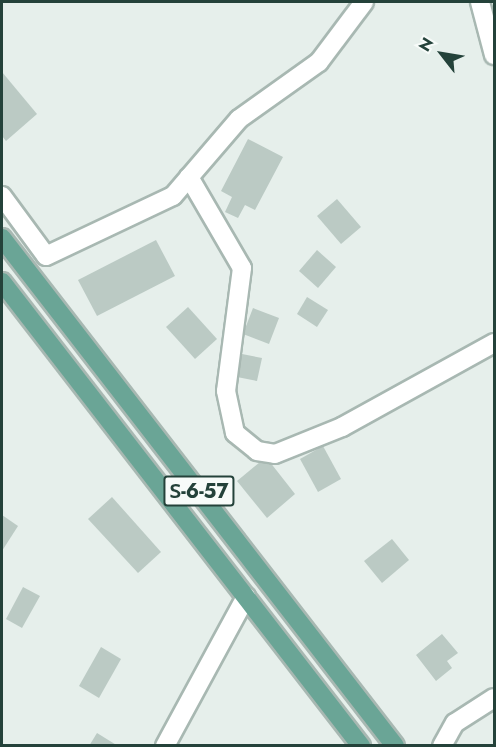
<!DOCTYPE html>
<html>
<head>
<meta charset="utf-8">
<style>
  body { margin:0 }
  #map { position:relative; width:496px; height:747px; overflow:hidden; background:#e6efeb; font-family:Jost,"Noto Sans Armenian",sans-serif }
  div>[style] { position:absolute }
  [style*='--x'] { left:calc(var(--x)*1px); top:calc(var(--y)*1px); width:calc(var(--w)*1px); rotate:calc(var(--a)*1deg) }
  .building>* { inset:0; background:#bbcac4 }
  .roads { filter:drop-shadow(2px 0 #a8b8b2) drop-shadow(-2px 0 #a8b8b2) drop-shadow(0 2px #a8b8b2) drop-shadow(0 -2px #a8b8b2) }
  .minor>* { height:18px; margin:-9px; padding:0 9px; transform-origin:9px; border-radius:9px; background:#fff }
  .major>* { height:18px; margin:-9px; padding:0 9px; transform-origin:9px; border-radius:9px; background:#6aa596 }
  span { translate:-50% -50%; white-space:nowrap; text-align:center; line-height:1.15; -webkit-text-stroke:6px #f7fbf9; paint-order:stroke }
  .shield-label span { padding:2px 4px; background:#f7fbf9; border:2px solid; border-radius:4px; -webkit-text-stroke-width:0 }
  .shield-label { font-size:20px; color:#24423a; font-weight:700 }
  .frame { position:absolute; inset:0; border:3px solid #24423a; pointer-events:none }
  .north { position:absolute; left:412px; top:24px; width:60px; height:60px; -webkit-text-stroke:4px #f7fbf9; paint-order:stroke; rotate:301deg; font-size:16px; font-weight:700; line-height:24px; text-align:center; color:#24423a }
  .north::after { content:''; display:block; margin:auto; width:21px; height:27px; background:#24423a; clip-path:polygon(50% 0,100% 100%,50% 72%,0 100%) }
</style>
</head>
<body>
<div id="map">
  <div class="building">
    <i style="clip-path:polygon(2px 72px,37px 114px,6px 141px,2px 136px)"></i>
    <i style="clip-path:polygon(248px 139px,283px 157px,255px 210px,245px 205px,238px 218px,225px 212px,232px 197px,221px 191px)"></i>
    <i style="clip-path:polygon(337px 199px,361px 227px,341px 244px,317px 216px)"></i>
    <i style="clip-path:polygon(156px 240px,175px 276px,97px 316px,78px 280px)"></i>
    <i style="clip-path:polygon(317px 250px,336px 267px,318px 288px,299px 271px)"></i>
    <i style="clip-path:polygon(307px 297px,328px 310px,317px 327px,297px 314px)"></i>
    <i style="clip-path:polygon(188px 307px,217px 339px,195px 359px,166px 327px)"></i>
    <i style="clip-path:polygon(253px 308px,279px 318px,269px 344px,243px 334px)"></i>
    <i style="clip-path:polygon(242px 354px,262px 358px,257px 381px,237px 377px)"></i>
    <i style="clip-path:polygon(323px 446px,341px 479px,318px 492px,300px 459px)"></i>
    <i style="clip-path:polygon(266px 457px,295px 494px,267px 518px,237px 481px)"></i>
    <i style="clip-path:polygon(112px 497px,161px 552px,138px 573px,88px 519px)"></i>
    <i style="clip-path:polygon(2px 515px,18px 526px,2px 551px)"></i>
    <i style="clip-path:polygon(392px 539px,409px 560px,382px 583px,364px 561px)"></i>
    <i style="clip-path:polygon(23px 587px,40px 596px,22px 628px,6px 619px)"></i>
    <i style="clip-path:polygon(442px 634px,458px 653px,447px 661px,452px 668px,436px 681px,416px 655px)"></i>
    <i style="clip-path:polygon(101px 647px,121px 659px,99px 698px,79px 686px)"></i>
    <i style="clip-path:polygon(97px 733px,118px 746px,89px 746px)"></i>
  </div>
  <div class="roads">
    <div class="minor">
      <i style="--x:480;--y:2;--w:55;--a:75.2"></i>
      <i style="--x:189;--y:177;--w:105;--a:59.8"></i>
      <i style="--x:242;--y:268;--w:124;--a:97.4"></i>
      <i style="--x:226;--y:391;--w:43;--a:77.9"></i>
      <i style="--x:235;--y:433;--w:28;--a:39"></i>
      <i style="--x:257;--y:451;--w:18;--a:9"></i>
      <i style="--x:275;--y:454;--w:72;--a:-21.9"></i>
      <i style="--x:342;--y:427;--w:174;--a:-28.9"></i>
      <i style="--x:2;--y:196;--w:74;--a:53.7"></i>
      <i style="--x:46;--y:256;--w:140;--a:-25.3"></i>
      <i style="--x:173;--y:196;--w:101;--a:-49.4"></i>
      <i style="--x:239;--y:119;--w:98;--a:-35.5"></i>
      <i style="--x:319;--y:62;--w:75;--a:-53.1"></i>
      <i style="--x:165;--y:746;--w:170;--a:-61.5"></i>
      <i style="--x:442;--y:746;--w:26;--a:-61"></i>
      <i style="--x:455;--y:723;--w:46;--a:-32.7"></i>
    </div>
    <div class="major">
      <i style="--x:2;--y:238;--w:642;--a:52.27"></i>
      <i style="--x:2;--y:282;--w:587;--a:52.27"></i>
    </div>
  </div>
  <div class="shield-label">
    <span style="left:199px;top:491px">Տ-6-57</span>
  </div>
  <div class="frame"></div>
  <div class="north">N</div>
</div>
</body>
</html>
